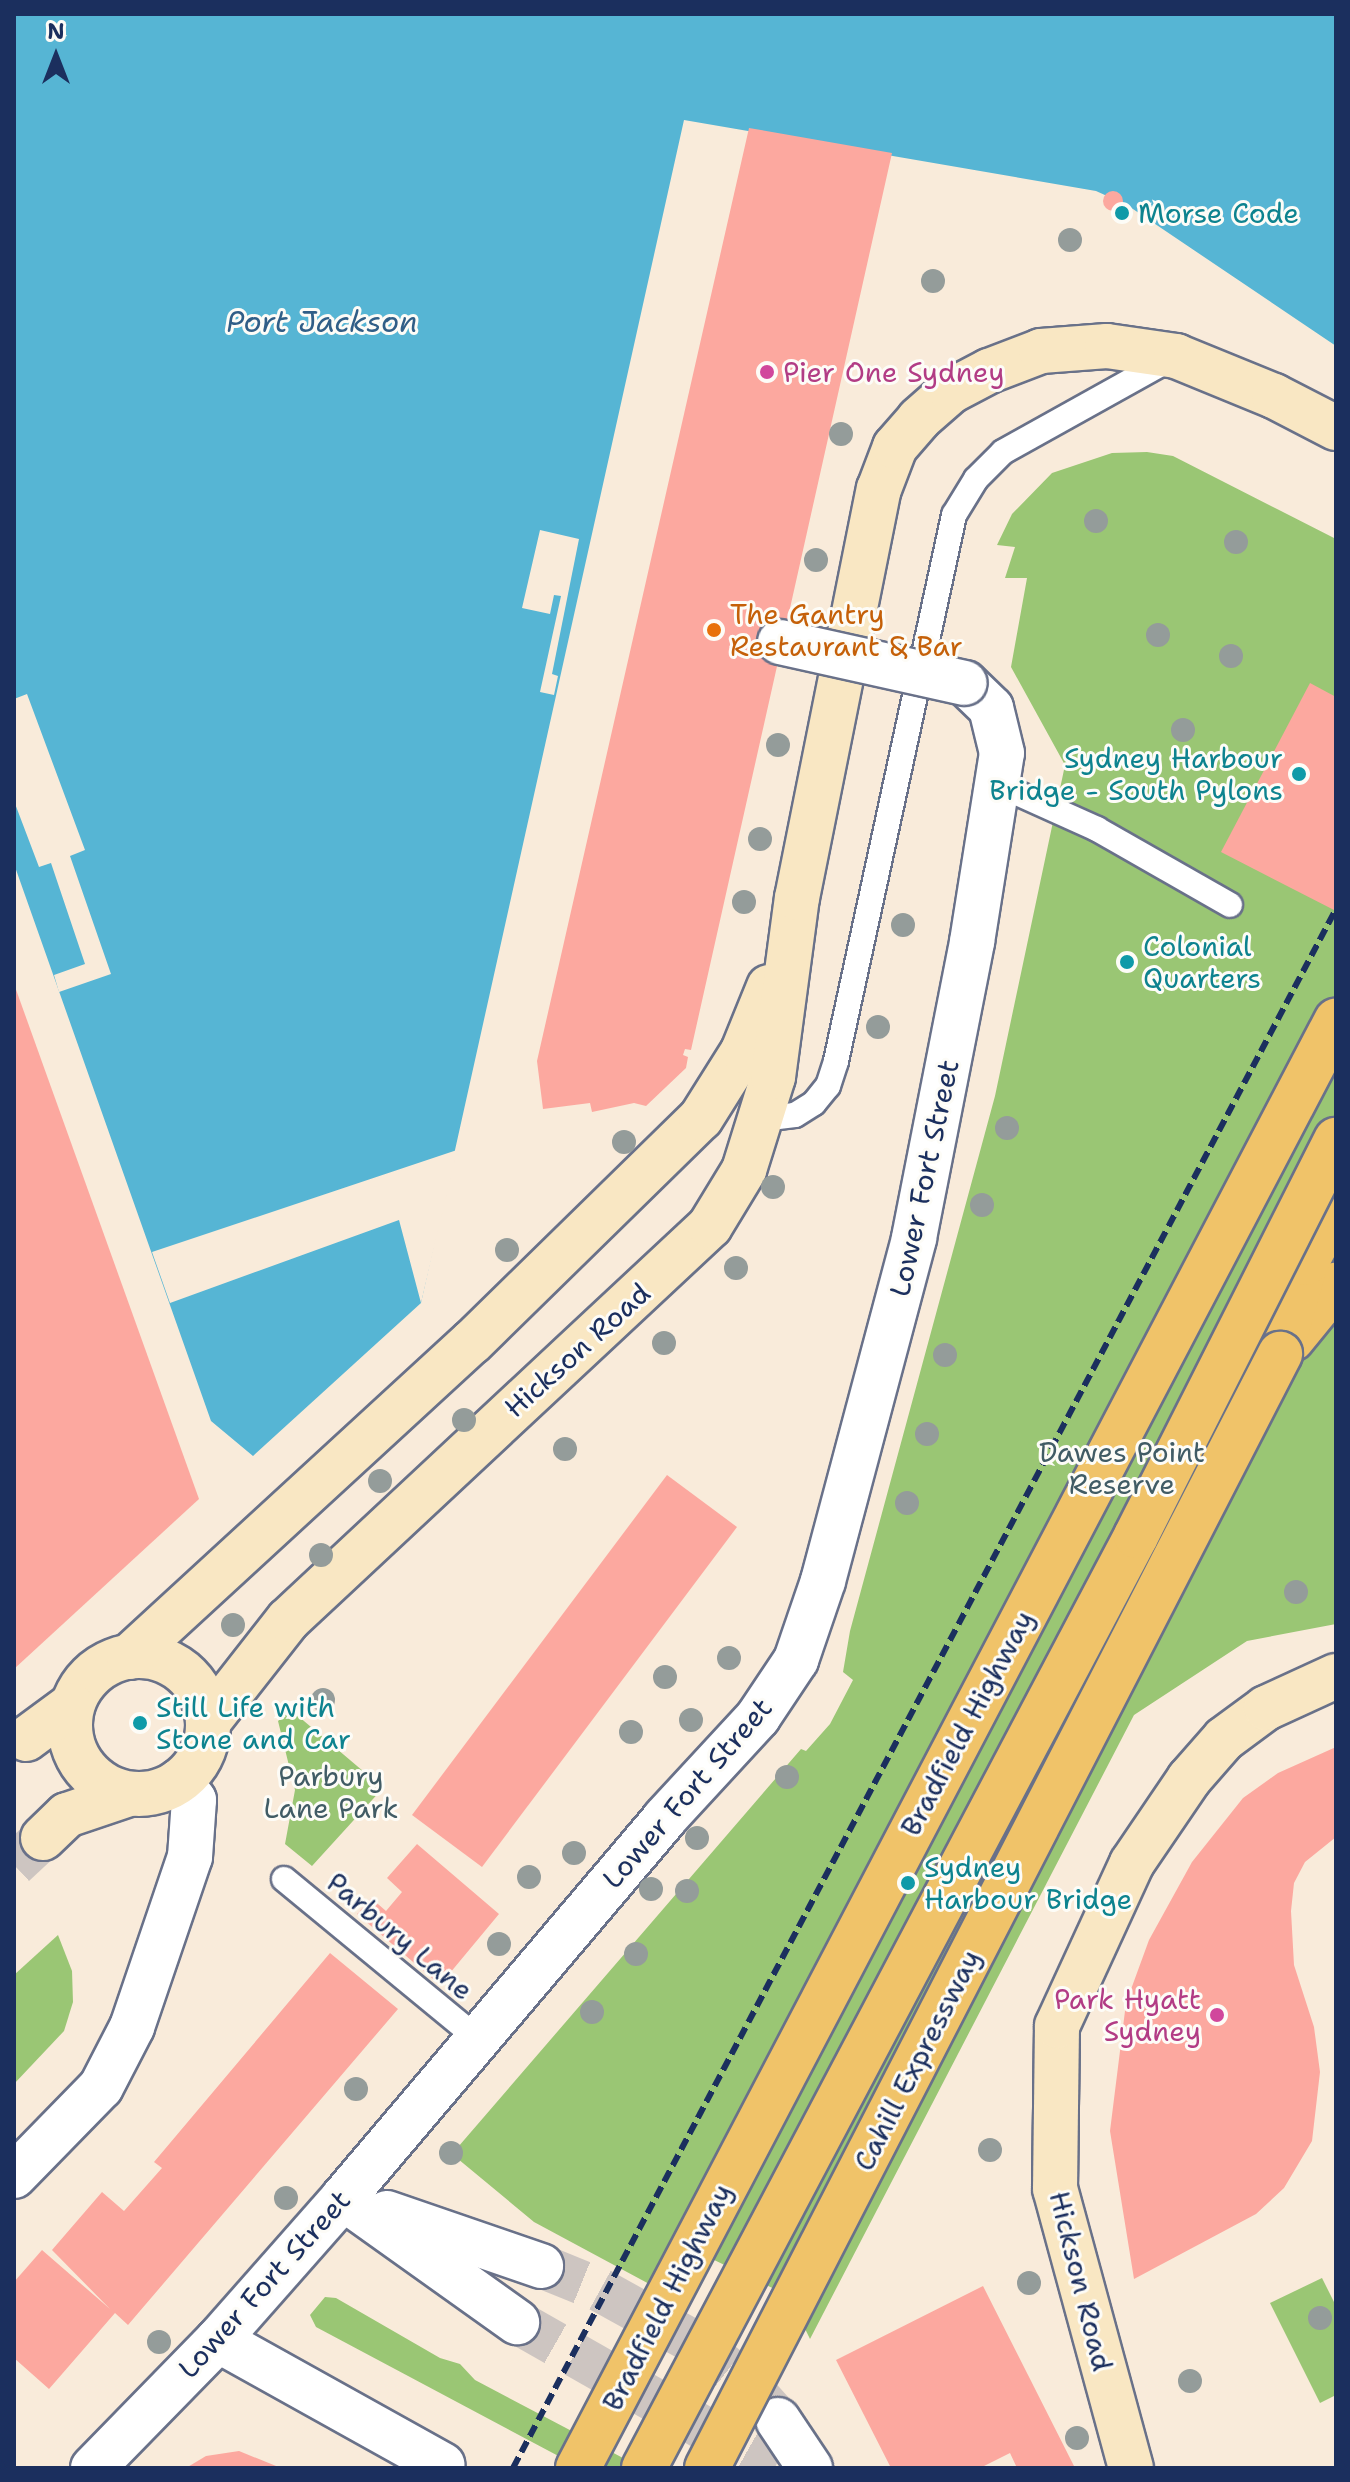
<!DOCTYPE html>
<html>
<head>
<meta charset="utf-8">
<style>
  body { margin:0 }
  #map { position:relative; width:1350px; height:2482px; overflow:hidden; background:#f9ebda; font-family:"Shantell Sans",sans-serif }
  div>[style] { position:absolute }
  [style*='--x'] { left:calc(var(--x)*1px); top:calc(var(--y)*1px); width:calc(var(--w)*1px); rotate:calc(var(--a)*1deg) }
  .green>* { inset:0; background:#9ac674 }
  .water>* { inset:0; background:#56b5d4 }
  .pier>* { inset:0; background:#f9ebda }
  .building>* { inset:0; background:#fca89f }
  .round { border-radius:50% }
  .street-tunnel>* { height:44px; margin-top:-22px; transform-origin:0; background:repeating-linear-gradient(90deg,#cdc5c1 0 44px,transparent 0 66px) }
  .secondary-tunnel>* { height:44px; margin-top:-22px; transform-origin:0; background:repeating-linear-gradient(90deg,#cdc5c1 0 44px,transparent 0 66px) }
  .roads { filter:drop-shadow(2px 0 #697189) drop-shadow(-2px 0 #697189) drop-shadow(0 2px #697189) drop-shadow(0 -2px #697189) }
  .lane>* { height:24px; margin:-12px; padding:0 12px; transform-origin:12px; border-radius:12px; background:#fff }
  .street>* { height:44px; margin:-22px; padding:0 22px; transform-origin:22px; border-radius:22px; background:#fff }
  .secondary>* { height:44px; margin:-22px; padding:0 22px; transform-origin:22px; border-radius:22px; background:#f9e7c3 }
  .secondary>.ring { margin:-22px; padding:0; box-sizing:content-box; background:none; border:44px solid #f9e7c3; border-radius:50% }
  .highway>* { height:44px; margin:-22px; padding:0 22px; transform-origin:22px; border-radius:22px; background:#f0c369 }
  .rail>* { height:6px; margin-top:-3px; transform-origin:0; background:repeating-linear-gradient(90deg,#1b2f5e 0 12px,transparent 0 18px) }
  .bridges { filter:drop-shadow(2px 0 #697189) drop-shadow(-2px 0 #697189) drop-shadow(0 2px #697189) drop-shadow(0 -2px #697189) }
  .street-bridge>* { height:44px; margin:-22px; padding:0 22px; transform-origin:22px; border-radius:22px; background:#fff }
  .highway-bridge>* { height:44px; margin:-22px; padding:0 22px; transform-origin:22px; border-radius:22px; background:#f0c369 }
  .trees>* { width:24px; height:24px; margin:-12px; border-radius:50%; background:#949c9a }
  .dots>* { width:22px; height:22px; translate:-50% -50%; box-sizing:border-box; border:4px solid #fdfcf7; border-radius:50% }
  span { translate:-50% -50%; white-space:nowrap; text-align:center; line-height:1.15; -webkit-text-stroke:6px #fdfcf7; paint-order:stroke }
  .culture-label { font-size:28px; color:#0d838f }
  .left { translate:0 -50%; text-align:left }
  .right { translate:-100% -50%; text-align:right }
  .hotel-label { font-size:28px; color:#b23c85 }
  .food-label { font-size:28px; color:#c56008 }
  .street-label { font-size:28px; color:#1b2f5e }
  .park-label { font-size:28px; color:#415c65 }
  .water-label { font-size:30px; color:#305e87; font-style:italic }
  .frame { position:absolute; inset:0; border:16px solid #1b2f5e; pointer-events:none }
  .north { position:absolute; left:16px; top:16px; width:80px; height:80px; -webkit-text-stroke:6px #fdfcf7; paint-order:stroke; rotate:0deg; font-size:22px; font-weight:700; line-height:32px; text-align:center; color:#1b2f5e }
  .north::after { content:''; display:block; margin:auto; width:28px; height:36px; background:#1b2f5e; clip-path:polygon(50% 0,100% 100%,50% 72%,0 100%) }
</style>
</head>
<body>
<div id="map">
  <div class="green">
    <i style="clip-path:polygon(1147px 452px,1173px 456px,1336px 539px,1336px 1624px,1247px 1641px,1134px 1715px,810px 2339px,789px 2296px,710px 2258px,679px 2300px,534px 2222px,452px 2154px,801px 1749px,806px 1751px,830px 1724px,853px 1680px,843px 1672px,850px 1631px,995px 1096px,1065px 765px,1011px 667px,1027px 578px,1005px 578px,1015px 547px,997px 545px,1012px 514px,1052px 473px,1112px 453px)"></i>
    <i style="clip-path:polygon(291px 1710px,383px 1788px,312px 1866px,285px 1844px,295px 1790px,278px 1721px)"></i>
    <i style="clip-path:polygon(58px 1935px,72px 1971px,73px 2002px,64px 2031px,14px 2084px,14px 1975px)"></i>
    <i style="clip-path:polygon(1322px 2278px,1336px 2306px,1336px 2395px,1320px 2403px,1270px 2303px)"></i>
    <i style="clip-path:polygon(325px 2297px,336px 2298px,440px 2358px,460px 2364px,475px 2380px,642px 2468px,581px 2468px,316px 2327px,310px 2315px)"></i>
  </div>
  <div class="water">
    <i style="clip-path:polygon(14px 14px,1336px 14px,1336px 346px,1127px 205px,1096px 191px,684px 120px,421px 1303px,253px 1456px,211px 1421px,14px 864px)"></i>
  </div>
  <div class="pier">
    <i style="clip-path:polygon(540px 530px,579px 539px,552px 674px,558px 676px,554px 695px,540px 692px,561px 596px,554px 595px,550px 614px,522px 608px)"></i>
    <i style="clip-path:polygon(27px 694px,85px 850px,70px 856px,111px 974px,59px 992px,54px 975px,85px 964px,51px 863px,39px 867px,14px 801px,14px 699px)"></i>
    <i style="clip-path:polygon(457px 1150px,421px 1303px,399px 1220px,170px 1303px,152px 1252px)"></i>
  </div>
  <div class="building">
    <i style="clip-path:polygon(749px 128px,892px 153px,691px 1050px,685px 1049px,683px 1055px,688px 1057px,686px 1068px,646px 1106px,634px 1103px,592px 1112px,590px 1103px,543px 1109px,537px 1061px)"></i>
    <i class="round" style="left:1103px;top:191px;width:20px;height:20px"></i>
    <i style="clip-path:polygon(1310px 683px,1336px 697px,1336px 911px,1221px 852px)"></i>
    <i style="clip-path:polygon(14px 984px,199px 1499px,14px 1669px)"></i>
    <i style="clip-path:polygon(667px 1475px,737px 1527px,482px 1867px,412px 1815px)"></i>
    <i style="clip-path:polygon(1336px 1747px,1336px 1837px,1305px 1862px,1294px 1883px,1291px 1911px,1294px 1965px,1314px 2027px,1320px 2072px,1312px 2141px,1284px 2188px,1256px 2214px,1134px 2279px,1110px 2131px,1126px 2003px,1149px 1940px,1192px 1862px,1243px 1798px,1278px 1773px)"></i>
    <i style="clip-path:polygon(417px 1844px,499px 1914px,440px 1985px,357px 1914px,371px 1898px,386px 1911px,402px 1892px,387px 1878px)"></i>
    <i style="clip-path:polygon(330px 1953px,398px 2009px,128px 2325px,115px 2313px,49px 2389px,14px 2358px,14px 2282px,42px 2250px,110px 2309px,52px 2250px,102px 2192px,124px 2211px,162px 2168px,154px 2162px)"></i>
    <i style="clip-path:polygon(983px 2286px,1075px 2468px,1017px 2468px,1010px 2453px,980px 2468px,891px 2468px,836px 2360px)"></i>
    <i style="clip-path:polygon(239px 2451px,281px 2468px,186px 2468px,206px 2456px)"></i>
  </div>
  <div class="street-tunnel">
    <i style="--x:541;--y:2266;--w:64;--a:22.1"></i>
    <i style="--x:600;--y:2290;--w:107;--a:29"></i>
    <i style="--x:694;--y:2342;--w:65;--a:38.1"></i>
    <i style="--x:745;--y:2382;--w:42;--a:47.9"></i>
    <i style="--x:517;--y:2322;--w:296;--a:29.6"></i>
  </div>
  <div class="secondary-tunnel">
    <i style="--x:14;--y:1865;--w:40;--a:-43"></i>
  </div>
  <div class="roads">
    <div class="lane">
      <i style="--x:997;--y:784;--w:110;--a:24.2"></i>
      <i style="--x:1097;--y:829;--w:153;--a:29.7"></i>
      <i style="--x:762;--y:1119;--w:33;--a:-7"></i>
      <i style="--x:795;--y:1115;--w:22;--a:-32"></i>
      <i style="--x:814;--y:1103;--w:22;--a:-51"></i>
      <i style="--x:828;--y:1086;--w:26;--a:-72"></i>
      <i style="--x:836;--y:1061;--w:559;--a:-77.8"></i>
      <i style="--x:954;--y:515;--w:42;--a:-58.6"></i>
      <i style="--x:976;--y:479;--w:38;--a:-45"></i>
      <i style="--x:1003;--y:452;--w:196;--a:-29.1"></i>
      <i style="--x:284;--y:1879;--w:251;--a:39.5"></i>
    </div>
    <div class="street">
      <i style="--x:14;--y:2176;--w:124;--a:-45.7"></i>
      <i style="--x:101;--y:2087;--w:68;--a:-62.7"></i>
      <i style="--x:132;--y:2027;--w:180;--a:-71.2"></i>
      <i style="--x:190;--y:1857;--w:57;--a:-86"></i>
      <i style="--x:194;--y:1800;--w:24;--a:-128"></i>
      <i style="--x:343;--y:2198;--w:214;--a:35.5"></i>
      <i style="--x:387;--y:2213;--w:163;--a:19"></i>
      <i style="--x:218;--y:2340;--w:257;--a:29.1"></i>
      <i style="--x:778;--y:2420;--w:58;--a:56.3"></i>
      <i style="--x:93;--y:2468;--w:179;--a:-45.7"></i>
      <i style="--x:218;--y:2340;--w:189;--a:-48.6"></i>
      <i style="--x:343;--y:2198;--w:497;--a:-49.7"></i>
      <i style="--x:664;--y:1819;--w:139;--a:-47.3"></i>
      <i style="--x:758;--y:1717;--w:69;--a:-56.3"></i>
      <i style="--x:796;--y:1660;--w:83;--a:-71.1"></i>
      <i style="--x:823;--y:1581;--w:355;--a:-75.1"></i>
      <i style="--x:914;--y:1238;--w:302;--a:-78.9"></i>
      <i style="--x:972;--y:942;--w:191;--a:-81"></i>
      <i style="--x:1002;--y:753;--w:46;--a:-103.7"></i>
      <i style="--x:991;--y:708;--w:36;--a:-136"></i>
    </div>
    <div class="secondary">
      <i class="ring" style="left:70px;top:1656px;width:94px;height:94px"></i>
      <i style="--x:129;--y:1657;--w:466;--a:-42.6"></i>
      <i style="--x:472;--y:1342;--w:320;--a:-44.4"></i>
      <i style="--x:701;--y:1118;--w:79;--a:-57.9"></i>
      <i style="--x:743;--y:1051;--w:69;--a:-67.9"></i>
      <i style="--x:208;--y:1722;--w:130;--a:-51.9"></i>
      <i style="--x:288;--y:1620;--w:577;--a:-43.03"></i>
      <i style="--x:710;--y:1226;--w:66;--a:-58.7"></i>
      <i style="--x:744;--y:1170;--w:97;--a:-72.7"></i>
      <i style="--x:773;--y:1077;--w:181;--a:-82.4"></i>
      <i style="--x:797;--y:898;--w:417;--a:-78.7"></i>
      <i style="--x:879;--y:489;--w:45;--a:-69.1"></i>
      <i style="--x:895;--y:447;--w:37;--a:-49"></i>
      <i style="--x:919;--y:419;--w:43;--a:-41.2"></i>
      <i style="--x:951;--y:391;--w:43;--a:-27.8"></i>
      <i style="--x:989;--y:371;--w:56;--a:-21"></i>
      <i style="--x:1041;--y:351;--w:66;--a:-4.3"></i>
      <i style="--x:1107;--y:346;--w:70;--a:8.2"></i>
      <i style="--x:1176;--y:356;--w:106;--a:22.2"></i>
      <i style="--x:1274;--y:396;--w:70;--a:27.3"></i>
      <i style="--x:26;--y:1739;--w:57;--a:-36.5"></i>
      <i style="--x:43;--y:1838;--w:33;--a:-44"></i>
      <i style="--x:67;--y:1815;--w:65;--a:-18.7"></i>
      <i style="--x:1131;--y:2468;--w:289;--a:-105.2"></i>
      <i style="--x:1055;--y:2189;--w:163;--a:-89.3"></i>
      <i style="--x:1057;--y:2026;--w:179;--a:-65.3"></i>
      <i style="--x:1132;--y:1863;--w:102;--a:-55.8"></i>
      <i style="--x:1189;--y:1779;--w:53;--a:-48.8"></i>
      <i style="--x:1224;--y:1739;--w:52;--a:-36.4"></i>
      <i style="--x:1266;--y:1708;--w:77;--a:-24.6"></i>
    </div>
    <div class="highway">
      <i style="--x:1292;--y:1339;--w:70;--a:-50.8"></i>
      <i style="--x:1280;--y:1354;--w:95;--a:-74.1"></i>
      <i style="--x:1306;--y:1263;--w:64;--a:-62.2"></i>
    </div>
  </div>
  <div class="rail">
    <i style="--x:513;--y:2468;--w:1763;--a:-62.17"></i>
  </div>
  <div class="bridges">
    <div class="street-bridge">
      <i style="--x:780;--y:642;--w:189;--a:12.5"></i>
    </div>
    <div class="highway-bridge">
      <i style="--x:578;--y:2468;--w:1634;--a:-62.35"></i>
      <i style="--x:644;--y:2468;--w:1054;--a:-62.17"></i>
      <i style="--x:1136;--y:1536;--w:444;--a:-63.2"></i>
      <i style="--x:707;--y:2468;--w:1253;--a:-62.78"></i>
    </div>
  </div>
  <div class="trees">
    <i style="left:1070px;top:240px"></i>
    <i style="left:933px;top:281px"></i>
    <i style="left:841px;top:434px"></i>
    <i style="left:1096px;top:521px"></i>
    <i style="left:1236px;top:542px"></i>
    <i style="left:816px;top:560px"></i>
    <i style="left:1158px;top:635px"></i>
    <i style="left:1231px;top:656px"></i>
    <i style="left:1183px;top:730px"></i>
    <i style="left:778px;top:745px"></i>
    <i style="left:760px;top:839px"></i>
    <i style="left:744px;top:902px"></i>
    <i style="left:903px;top:925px"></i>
    <i style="left:878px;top:1027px"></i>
    <i style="left:1007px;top:1128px"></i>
    <i style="left:624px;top:1142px"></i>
    <i style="left:773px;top:1187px"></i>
    <i style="left:982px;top:1205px"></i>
    <i style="left:507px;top:1250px"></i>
    <i style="left:736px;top:1268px"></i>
    <i style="left:664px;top:1343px"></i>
    <i style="left:945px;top:1355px"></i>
    <i style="left:464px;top:1420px"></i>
    <i style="left:927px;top:1434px"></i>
    <i style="left:565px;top:1449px"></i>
    <i style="left:380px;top:1481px"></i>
    <i style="left:907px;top:1503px"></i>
    <i style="left:321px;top:1555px"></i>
    <i style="left:1296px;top:1592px"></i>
    <i style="left:233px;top:1625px"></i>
    <i style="left:729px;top:1658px"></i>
    <i style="left:665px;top:1677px"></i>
    <i style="left:323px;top:1700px"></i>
    <i style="left:691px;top:1720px"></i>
    <i style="left:631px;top:1732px"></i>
    <i style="left:787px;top:1777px"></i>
    <i style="left:697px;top:1838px"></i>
    <i style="left:574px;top:1853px"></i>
    <i style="left:529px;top:1877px"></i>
    <i style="left:651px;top:1889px"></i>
    <i style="left:687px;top:1891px"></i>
    <i style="left:499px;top:1944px"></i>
    <i style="left:636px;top:1954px"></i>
    <i style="left:592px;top:2012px"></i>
    <i style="left:356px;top:2089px"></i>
    <i style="left:990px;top:2150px"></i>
    <i style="left:451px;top:2153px"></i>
    <i style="left:286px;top:2198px"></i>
    <i style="left:1029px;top:2283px"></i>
    <i style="left:1320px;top:2318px"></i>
    <i style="left:159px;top:2342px"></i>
    <i style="left:1190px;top:2381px"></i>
    <i style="left:1077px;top:2438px"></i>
  </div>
  <div class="dots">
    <i style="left:1122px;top:213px;background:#0f9aa8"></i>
    <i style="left:767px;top:372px;background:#d1479c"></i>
    <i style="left:714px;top:630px;background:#e8710a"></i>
    <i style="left:1299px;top:774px;background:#0f9aa8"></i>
    <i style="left:1127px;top:962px;background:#0f9aa8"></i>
    <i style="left:140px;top:1723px;background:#0f9aa8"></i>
    <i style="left:908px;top:1883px;background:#0f9aa8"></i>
    <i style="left:1217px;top:2015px;background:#d1479c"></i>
  </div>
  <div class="culture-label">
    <span class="left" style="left:1138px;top:213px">Morse Code</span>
    <span class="right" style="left:1283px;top:774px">Sydney Harbour<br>Bridge - South Pylons</span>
    <span class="left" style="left:1143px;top:962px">Colonial<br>Quarters</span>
    <span class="left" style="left:156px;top:1723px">Still Life with<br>Stone and Car</span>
    <span class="left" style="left:924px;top:1883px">Sydney<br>Harbour Bridge</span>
  </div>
  <div class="hotel-label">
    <span class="left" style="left:783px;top:372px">Pier One Sydney</span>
    <span class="right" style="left:1201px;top:2015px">Park Hyatt<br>Sydney</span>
  </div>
  <div class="food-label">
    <span class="left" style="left:730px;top:630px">The Gantry<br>Restaurant &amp; Bar</span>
  </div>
  <div class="street-label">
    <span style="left:924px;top:1178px;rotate:-78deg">Lower Fort Street</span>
    <span style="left:577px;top:1350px;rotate:-42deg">Hickson Road</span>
    <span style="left:967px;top:1723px;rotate:-62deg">Bradfield Highway</span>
    <span style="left:687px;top:1793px;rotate:-49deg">Lower Fort Street</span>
    <span style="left:400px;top:1936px;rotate:40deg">Parbury Lane</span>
    <span style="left:917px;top:2060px;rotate:-63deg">Cahill Expressway</span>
    <span style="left:1081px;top:2281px;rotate:76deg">Hickson Road</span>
    <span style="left:264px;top:2284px;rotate:-48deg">Lower Fort Street</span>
    <span style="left:667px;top:2297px;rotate:-63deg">Bradfield Highway</span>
  </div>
  <div class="park-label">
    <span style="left:1122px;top:1468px">Dawes Point<br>Reserve</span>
    <span style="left:331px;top:1792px">Parbury<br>Lane Park</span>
  </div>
  <div class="water-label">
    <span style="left:322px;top:322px">Port Jackson</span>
  </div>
  <div class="frame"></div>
  <div class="north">N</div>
</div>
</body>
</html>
